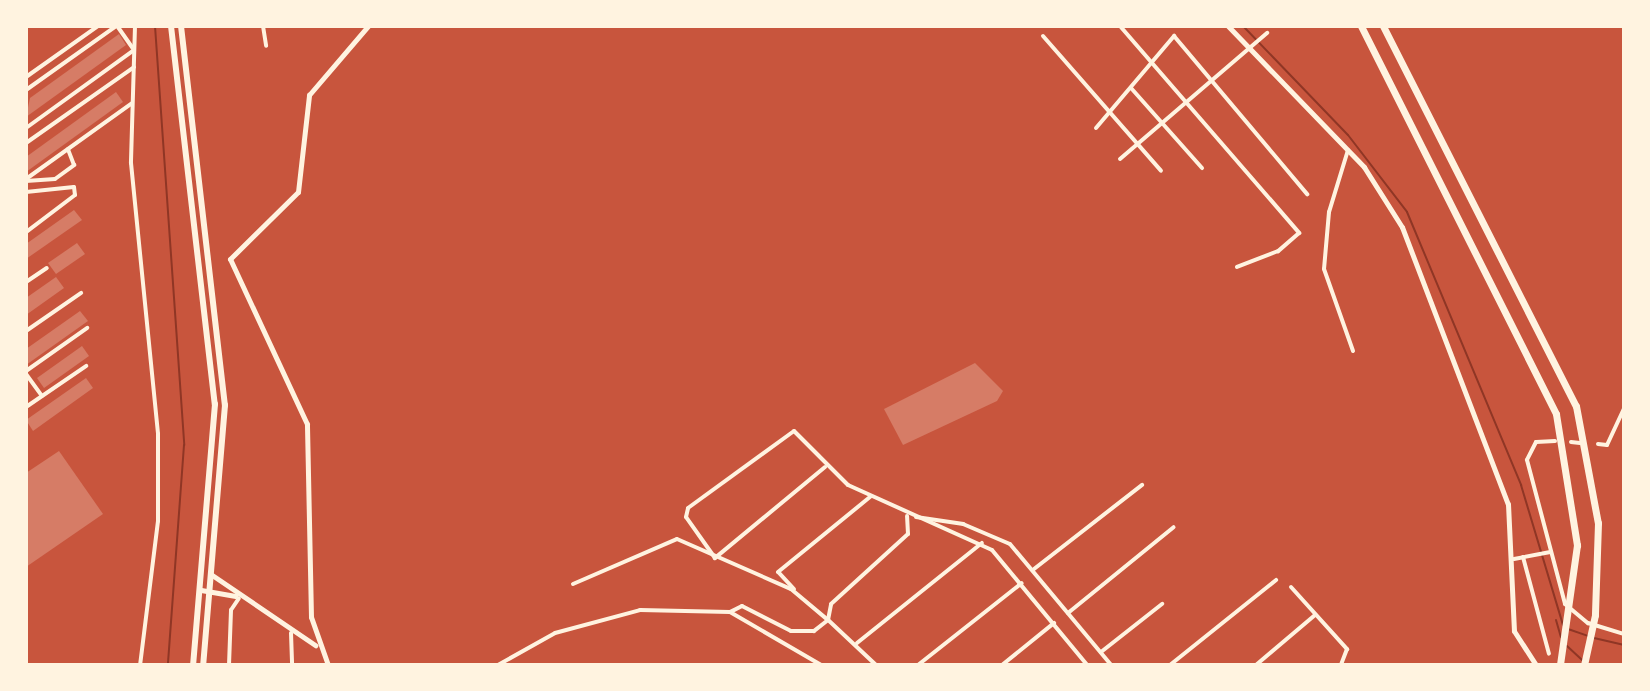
<!DOCTYPE html>
<html>
<head>
<meta charset="utf-8">
<style>
  body { margin:0 }
  #map { position:relative; width:1650px; height:691px; overflow:hidden; background:#c8553d; font-family:Mulish,sans-serif }
  div>[style] { position:absolute }
  [style*='--x'] { left:calc(var(--x)*1px); top:calc(var(--y)*1px); width:calc(var(--w)*1px); rotate:calc(var(--a)*1deg) }
  .stream>* { height:2px; margin:-1px; padding:0 1px; transform-origin:1px; border-radius:1px; background:#8f3625 }
  .building>* { inset:0; background:#d67c66 }
  .minor>* { height:4px; margin:-2px; padding:0 2px; transform-origin:2px; border-radius:2px; background:#fff3e0 }
  .tertiary>* { height:5px; margin:-2.5px; padding:0 2.5px; transform-origin:2.5px; border-radius:2.5px; background:#fff3e0 }
  .secondary>* { height:6px; margin:-3px; padding:0 3px; transform-origin:3px; border-radius:3px; background:#fff3e0 }
  .motorway>* { height:7px; margin:-3.5px; padding:0 3.5px; transform-origin:3.5px; border-radius:3.5px; background:#fff3e0 }
  span { translate:-50% -50%; white-space:nowrap; text-align:center; line-height:1.15; -webkit-text-stroke:8px #fff3e0; paint-order:stroke }
  .frame { position:absolute; inset:0; border:28px solid #fff3e0; pointer-events:none }
</style>
</head>
<body>
<div id="map">
  <div class="stream">
    <i style="--x:155;--y:26;--w:420;--a:86"></i>
    <i style="--x:184;--y:445;--w:221;--a:94.2"></i>
    <i style="--x:1243;--y:26;--w:151;--a:46.1"></i>
    <i style="--x:1348;--y:135;--w:97;--a:52.5"></i>
    <i style="--x:1407;--y:212;--w:296;--a:67.3"></i>
    <i style="--x:1521;--y:485;--w:146;--a:73.3"></i>
    <i style="--x:1556;--y:620;--w:18;--a:74"></i>
    <i style="--x:1568;--y:629;--w:21;--a:19"></i>
    <i style="--x:1594;--y:638;--w:31;--a:13"></i>
    <i style="--x:1567;--y:646;--w:21;--a:43"></i>
  </div>
  <div class="building">
    <i style="clip-path:polygon(119px 34px,126px 45px,26px 117px,30px 98px)"></i>
    <i style="clip-path:polygon(116px 92px,123px 102px,26px 172px,26px 157px)"></i>
    <i style="clip-path:polygon(74px 210px,82px 220px,26px 259px,26px 244px)"></i>
    <i style="clip-path:polygon(77px 243px,85px 254px,56px 274px,48px 263px)"></i>
    <i style="clip-path:polygon(56px 277px,64px 288px,26px 315px,26px 298px)"></i>
    <i style="clip-path:polygon(80px 311px,88px 321px,26px 365px,26px 349px)"></i>
    <i style="clip-path:polygon(82px 346px,89px 356px,44px 388px,37px 378px)"></i>
    <i style="clip-path:polygon(975px 363px,1003px 391px,997px 401px,903px 445px,884px 409px)"></i>
    <i style="clip-path:polygon(86px 378px,93px 388px,33px 431px,26px 420px)"></i>
    <i style="clip-path:polygon(59px 451px,103px 514px,26px 567px,26px 473px)"></i>
  </div>
  <div class="minor">
    <i style="--x:135;--y:26;--w:137;--a:91.7"></i>
    <i style="--x:131;--y:163;--w:272;--a:84.3"></i>
    <i style="--x:158;--y:434;--w:87;--a:90"></i>
    <i style="--x:158;--y:521;--w:145;--a:97.1"></i>
    <i style="--x:263;--y:26;--w:20;--a:81"></i>
    <i style="--x:1120;--y:26;--w:274;--a:49.1"></i>
    <i style="--x:1299;--y:233;--w:28;--a:139"></i>
    <i style="--x:1278;--y:251;--w:44;--a:158.7"></i>
    <i style="--x:1043;--y:36;--w:179;--a:48.8"></i>
    <i style="--x:26;--y:77;--w:88;--a:-35.3"></i>
    <i style="--x:1131;--y:88;--w:107;--a:48.4"></i>
    <i style="--x:26;--y:90;--w:110;--a:-35.4"></i>
    <i style="--x:26;--y:128;--w:133;--a:-35.8"></i>
    <i style="--x:134;--y:50;--w:29;--a:-125"></i>
    <i style="--x:1096;--y:128;--w:121;--a:-49.7"></i>
    <i style="--x:1174;--y:36;--w:207;--a:49.9"></i>
    <i style="--x:26;--y:143;--w:132;--a:-35.1"></i>
    <i style="--x:1348;--y:150;--w:65;--a:107"></i>
    <i style="--x:1329;--y:212;--w:57;--a:95"></i>
    <i style="--x:1324;--y:269;--w:87;--a:70.5"></i>
    <i style="--x:1120;--y:159;--w:194;--a:-40.6"></i>
    <i style="--x:26;--y:179;--w:130;--a:-35.6"></i>
    <i style="--x:26;--y:181;--w:29;--a:-4"></i>
    <i style="--x:55;--y:179;--w:24;--a:-36"></i>
    <i style="--x:74;--y:165;--w:17;--a:-111"></i>
    <i style="--x:26;--y:192;--w:48;--a:-5.9"></i>
    <i style="--x:74;--y:187;--w:8;--a:83"></i>
    <i style="--x:75;--y:195;--w:61;--a:142.9"></i>
    <i style="--x:26;--y:282;--w:25;--a:-34"></i>
    <i style="--x:26;--y:331;--w:67;--a:-34.6"></i>
    <i style="--x:26;--y:371;--w:75;--a:-35.2"></i>
    <i style="--x:26;--y:374;--w:27;--a:54"></i>
    <i style="--x:26;--y:407;--w:73;--a:-34.3"></i>
    <i style="--x:1555;--y:441;--w:19;--a:177"></i>
    <i style="--x:1536;--y:442;--w:20;--a:117"></i>
    <i style="--x:1527;--y:460;--w:149;--a:75.2"></i>
    <i style="--x:1565;--y:604;--w:30;--a:40"></i>
    <i style="--x:1588;--y:623;--w:38;--a:17"></i>
    <i style="--x:1571;--y:442;--w:9;--a:6"></i>
    <i style="--x:1598;--y:444;--w:9;--a:6"></i>
    <i style="--x:1607;--y:445;--w:40;--a:-65"></i>
    <i style="--x:825;--y:467;--w:143;--a:140.4"></i>
    <i style="--x:715;--y:558;--w:50;--a:-125.3"></i>
    <i style="--x:686;--y:517;--w:9;--a:-77"></i>
    <i style="--x:688;--y:508;--w:131;--a:-36"></i>
    <i style="--x:794;--y:431;--w:76;--a:45"></i>
    <i style="--x:848;--y:485;--w:158;--a:24.3"></i>
    <i style="--x:992;--y:550;--w:149;--a:50.4"></i>
    <i style="--x:916;--y:517;--w:48;--a:8.5"></i>
    <i style="--x:963;--y:524;--w:51;--a:23.1"></i>
    <i style="--x:1010;--y:544;--w:158;--a:50.1"></i>
    <i style="--x:1523;--y:557;--w:100;--a:75"></i>
    <i style="--x:1514;--y:559;--w:37;--a:-11"></i>
    <i style="--x:1034;--y:569;--w:137;--a:-37.9"></i>
    <i style="--x:573;--y:584;--w:113;--a:-23.4"></i>
    <i style="--x:677;--y:539;--w:124;--a:23.7"></i>
    <i style="--x:791;--y:589;--w:48;--a:40"></i>
    <i style="--x:828;--y:620;--w:18;--a:142"></i>
    <i style="--x:814;--y:631;--w:23;--a:180"></i>
    <i style="--x:791;--y:631;--w:55;--a:-153"></i>
    <i style="--x:742;--y:606;--w:13;--a:153"></i>
    <i style="--x:1291;--y:587;--w:84;--a:47.9"></i>
    <i style="--x:1347;--y:649;--w:17;--a:111"></i>
    <i style="--x:794;--y:589;--w:23;--a:-133"></i>
    <i style="--x:778;--y:572;--w:119;--a:-39.2"></i>
    <i style="--x:1068;--y:613;--w:136;--a:-39.1"></i>
    <i style="--x:291;--y:633;--w:32;--a:88"></i>
    <i style="--x:857;--y:643;--w:160;--a:-38.7"></i>
    <i style="--x:1101;--y:652;--w:78;--a:-38.2"></i>
    <i style="--x:229;--y:665;--w:55;--a:-87.9"></i>
    <i style="--x:231;--y:610;--w:14;--a:-56"></i>
    <i style="--x:498;--y:665;--w:65;--a:-29.3"></i>
    <i style="--x:555;--y:633;--w:88;--a:-15.1"></i>
    <i style="--x:640;--y:610;--w:90;--a:1.3"></i>
    <i style="--x:730;--y:612;--w:105;--a:30.2"></i>
    <i style="--x:876;--y:665;--w:66;--a:-136.8"></i>
    <i style="--x:828;--y:620;--w:16;--a:-79"></i>
    <i style="--x:831;--y:604;--w:104;--a:-42.3"></i>
    <i style="--x:908;--y:534;--w:18;--a:-93"></i>
    <i style="--x:918;--y:665;--w:132;--a:-38.3"></i>
    <i style="--x:1002;--y:665;--w:67;--a:-38.9"></i>
    <i style="--x:1170;--y:665;--w:136;--a:-38.7"></i>
    <i style="--x:1256;--y:665;--w:77;--a:-40.3"></i>
  </div>
  <div class="tertiary">
    <i style="--x:1228;--y:26;--w:196;--a:46"></i>
    <i style="--x:1364;--y:167;--w:71;--a:57.7"></i>
    <i style="--x:1402;--y:227;--w:297;--a:69.1"></i>
    <i style="--x:1508;--y:504;--w:127;--a:87.3"></i>
    <i style="--x:1514;--y:631;--w:40;--a:57.1"></i>
    <i style="--x:212;--y:575;--w:125;--a:34.2"></i>
    <i style="--x:201;--y:590;--w:35;--a:10"></i>
    <i style="--x:328;--y:665;--w:51;--a:-109.5"></i>
    <i style="--x:311;--y:617;--w:193;--a:-91.2"></i>
    <i style="--x:307;--y:424;--w:182;--a:-115"></i>
    <i style="--x:230;--y:259;--w:95;--a:-44.6"></i>
    <i style="--x:298;--y:192;--w:98;--a:-83.5"></i>
    <i style="--x:309;--y:95;--w:91;--a:-49.5"></i>
  </div>
  <div class="secondary">
    <i style="--x:171;--y:26;--w:381;--a:83.4"></i>
    <i style="--x:215;--y:404;--w:262;--a:94.8"></i>
    <i style="--x:181;--y:26;--w:382;--a:83.4"></i>
    <i style="--x:225;--y:405;--w:261;--a:94.8"></i>
  </div>
  <div class="motorway">
    <i style="--x:1361;--y:26;--w:434;--a:63.3"></i>
    <i style="--x:1556;--y:414;--w:133;--a:80.9"></i>
    <i style="--x:1577;--y:545;--w:121;--a:98.1"></i>
    <i style="--x:1383;--y:26;--w:426;--a:63.1"></i>
    <i style="--x:1576;--y:406;--w:119;--a:79.4"></i>
    <i style="--x:1598;--y:523;--w:92;--a:91.9"></i>
    <i style="--x:1595;--y:615;--w:51;--a:102.4"></i>
  </div>
  <div class="frame"></div>
</div>
</body>
</html>
